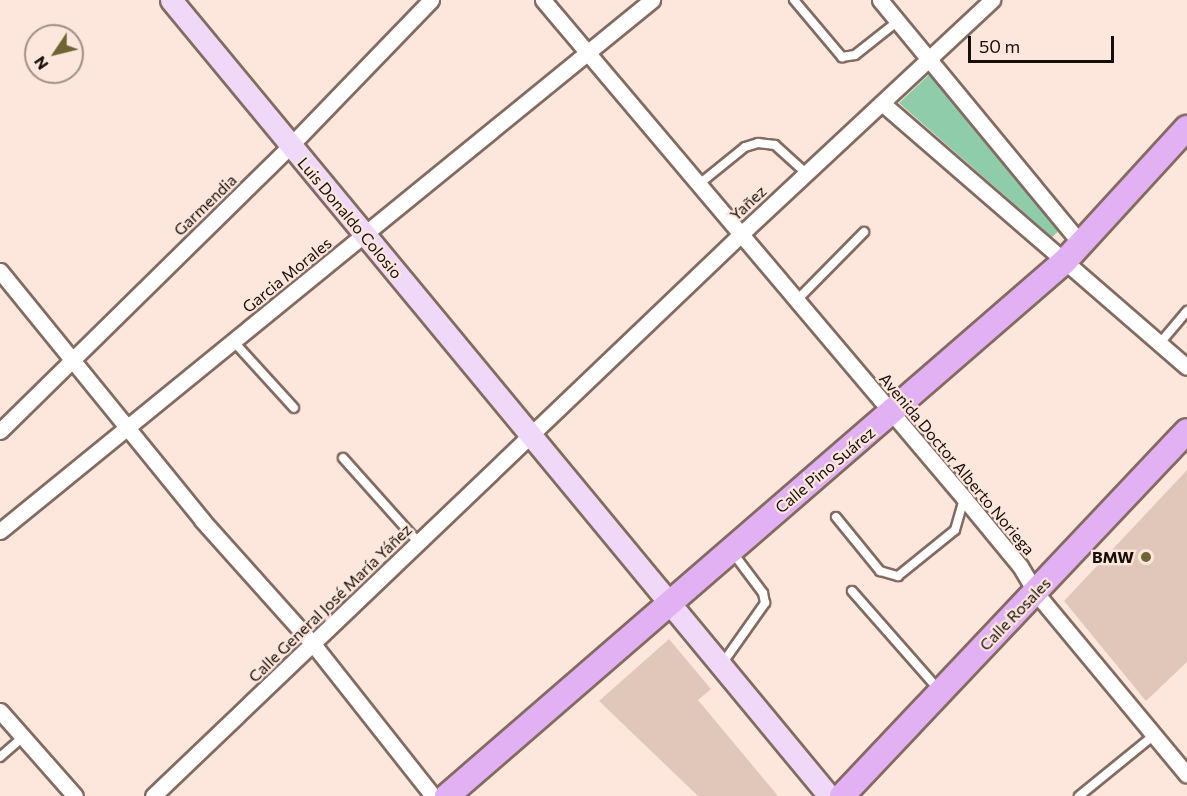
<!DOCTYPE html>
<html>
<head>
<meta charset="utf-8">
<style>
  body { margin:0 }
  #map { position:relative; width:1187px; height:796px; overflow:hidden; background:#fde7dc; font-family:Commissioner,sans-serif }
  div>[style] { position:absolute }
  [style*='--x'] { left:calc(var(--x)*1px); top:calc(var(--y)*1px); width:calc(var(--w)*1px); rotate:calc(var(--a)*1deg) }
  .green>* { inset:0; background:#8eccaa }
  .building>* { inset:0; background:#e1c7ba }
  .roads { filter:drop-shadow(2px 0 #836b60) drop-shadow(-2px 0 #836b60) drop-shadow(0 2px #836b60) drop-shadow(0 -2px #836b60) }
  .service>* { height:8px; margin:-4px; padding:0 4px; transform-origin:4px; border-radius:4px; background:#fff }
  .minor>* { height:15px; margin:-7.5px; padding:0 7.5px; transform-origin:7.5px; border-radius:7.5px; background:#fff }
  .secondary>* { height:21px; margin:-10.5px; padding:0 10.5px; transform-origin:10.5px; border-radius:10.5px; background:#f0d8f9 }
  .primary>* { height:24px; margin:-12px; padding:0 12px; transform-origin:12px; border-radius:12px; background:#e2b1f3 }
  .dots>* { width:16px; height:16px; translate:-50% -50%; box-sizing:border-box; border:3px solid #fde7dc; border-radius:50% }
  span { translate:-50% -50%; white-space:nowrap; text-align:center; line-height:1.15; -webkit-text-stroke:4.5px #fde7dc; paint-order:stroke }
  .street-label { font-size:16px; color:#160e09 }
  .poi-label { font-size:16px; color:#160e09; font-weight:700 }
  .right { translate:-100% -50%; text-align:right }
  .north { position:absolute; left:24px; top:24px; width:60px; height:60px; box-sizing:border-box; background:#fde7dc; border:2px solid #a19088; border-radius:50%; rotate:235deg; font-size:16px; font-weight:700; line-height:24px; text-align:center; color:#160e09 }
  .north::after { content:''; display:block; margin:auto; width:21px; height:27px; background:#706532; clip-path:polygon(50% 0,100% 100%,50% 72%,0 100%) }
  .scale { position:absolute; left:968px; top:36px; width:146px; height:27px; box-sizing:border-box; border:3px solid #160e09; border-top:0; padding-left:8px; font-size:18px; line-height:21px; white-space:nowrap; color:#160e09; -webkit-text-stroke:4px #fde7dc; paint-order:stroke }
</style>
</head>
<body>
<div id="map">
  <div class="green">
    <i style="clip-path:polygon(935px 69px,1061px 229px,1052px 237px,899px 103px)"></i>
  </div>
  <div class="building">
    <i style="clip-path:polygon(1187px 470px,1187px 662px,1146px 701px,1064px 601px)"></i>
    <i style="clip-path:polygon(669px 639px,711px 689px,698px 700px,778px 796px,698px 796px,599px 701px)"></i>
  </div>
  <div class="roads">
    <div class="service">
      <i style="--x:794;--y:0;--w:75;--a:49.9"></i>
      <i style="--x:842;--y:57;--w:13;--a:-9"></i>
      <i style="--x:855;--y:55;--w:55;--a:-38.3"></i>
      <i style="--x:698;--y:185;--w:60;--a:-39"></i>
      <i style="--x:745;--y:147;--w:14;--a:-17"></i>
      <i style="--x:758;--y:143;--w:17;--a:7"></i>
      <i style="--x:775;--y:145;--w:42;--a:42.1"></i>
      <i style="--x:796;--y:301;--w:97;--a:-45.4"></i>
      <i style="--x:234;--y:342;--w:89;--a:47.7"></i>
      <i style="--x:1160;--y:343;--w:42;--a:-49.8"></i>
      <i style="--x:343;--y:458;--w:114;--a:48.2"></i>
      <i style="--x:836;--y:517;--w:70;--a:50.8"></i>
      <i style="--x:880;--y:571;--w:19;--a:16"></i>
      <i style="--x:898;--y:576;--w:73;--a:-38.9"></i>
      <i style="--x:955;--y:530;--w:32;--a:-74"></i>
      <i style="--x:852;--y:591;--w:130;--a:48.7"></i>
      <i style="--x:722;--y:664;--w:75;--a:-54.8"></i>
      <i style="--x:765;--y:603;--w:10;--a:-101"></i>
      <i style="--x:763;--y:593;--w:50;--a:-126.9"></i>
      <i style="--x:0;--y:757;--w:30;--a:-41"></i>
      <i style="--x:1079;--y:796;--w:97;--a:-39.1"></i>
    </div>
    <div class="minor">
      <i style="--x:543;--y:0;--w:652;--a:49.79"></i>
      <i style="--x:964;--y:498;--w:88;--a:50.5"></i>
      <i style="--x:1020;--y:566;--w:31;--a:59"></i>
      <i style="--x:1036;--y:593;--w:236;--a:50.3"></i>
      <i style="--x:880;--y:0;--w:316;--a:50.5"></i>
      <i style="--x:882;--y:103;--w:403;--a:40.9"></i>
      <i style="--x:0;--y:271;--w:321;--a:50.9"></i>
      <i style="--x:202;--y:520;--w:166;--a:48.2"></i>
      <i style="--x:313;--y:644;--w:194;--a:51.7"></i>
      <i style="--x:0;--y:431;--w:407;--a:-44.5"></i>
      <i style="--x:290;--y:146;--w:203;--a:-46"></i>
      <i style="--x:0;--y:531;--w:841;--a:-39.16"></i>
      <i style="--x:0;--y:711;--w:113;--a:48.6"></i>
      <i style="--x:153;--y:796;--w:812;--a:-43.7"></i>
      <i style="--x:740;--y:235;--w:345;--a:-43"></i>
    </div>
    <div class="secondary">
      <i style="--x:171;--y:0;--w:1033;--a:50.42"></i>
    </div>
    <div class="primary">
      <i style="--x:447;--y:796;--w:816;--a:-40.88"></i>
      <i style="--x:1064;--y:262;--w:182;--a:-47.5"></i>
      <i style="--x:842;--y:796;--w:502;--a:-46.61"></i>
    </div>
  </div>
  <div class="dots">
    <i style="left:1146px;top:557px;background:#706532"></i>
  </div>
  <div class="street-label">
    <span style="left:748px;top:203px;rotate:-43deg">Yañez</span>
    <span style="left:205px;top:205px;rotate:-44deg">Garmendia</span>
    <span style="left:350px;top:218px;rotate:50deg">Luis Donaldo Colosio</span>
    <span style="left:287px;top:275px;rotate:-39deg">Garcia Morales</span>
    <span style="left:957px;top:464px;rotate:50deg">Avenida Doctor Alberto Noriega</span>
    <span style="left:825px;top:470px;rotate:-40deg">Calle Pino Suárez</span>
    <span style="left:330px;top:603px;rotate:-44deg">Calle General José María Yáñez</span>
    <span style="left:1015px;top:614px;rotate:-46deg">Calle Rosales</span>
  </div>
  <div class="poi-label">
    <span class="right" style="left:1134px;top:557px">BMW</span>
  </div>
  <div class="north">N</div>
  <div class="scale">50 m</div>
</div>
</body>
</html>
